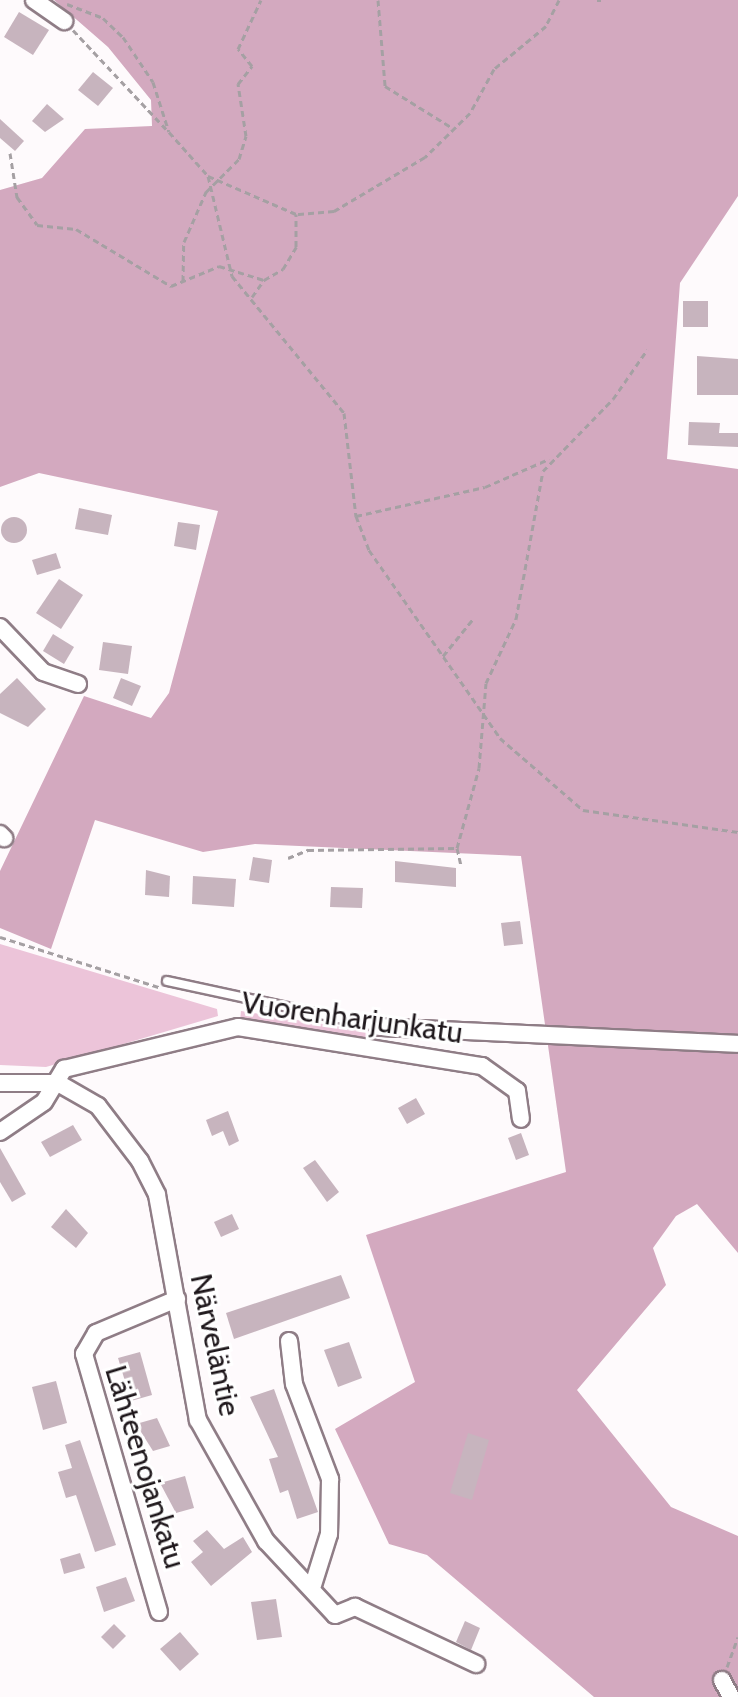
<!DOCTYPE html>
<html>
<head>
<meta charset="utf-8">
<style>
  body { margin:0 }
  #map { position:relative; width:738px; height:1697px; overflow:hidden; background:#fefafc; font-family:Cabin,sans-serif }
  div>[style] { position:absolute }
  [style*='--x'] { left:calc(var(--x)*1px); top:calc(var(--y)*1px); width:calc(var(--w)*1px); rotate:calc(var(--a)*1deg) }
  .green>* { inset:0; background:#ecc4d9 }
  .forest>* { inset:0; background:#d3a9bf }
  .building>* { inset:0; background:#c7b4be }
  .round { border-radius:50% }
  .path>* { height:3px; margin-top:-1.5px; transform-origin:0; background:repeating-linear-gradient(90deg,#a5a0a3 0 6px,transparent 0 10px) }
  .roads { filter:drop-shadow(2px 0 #8f7d86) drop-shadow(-2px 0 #8f7d86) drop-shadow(0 2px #8f7d86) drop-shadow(0 -2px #8f7d86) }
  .lane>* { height:8px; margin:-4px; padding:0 4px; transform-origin:4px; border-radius:4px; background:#fff }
  .street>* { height:16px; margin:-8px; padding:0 8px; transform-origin:8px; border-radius:8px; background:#fff }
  span { translate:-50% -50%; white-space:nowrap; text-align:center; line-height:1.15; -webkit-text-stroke:6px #fff; paint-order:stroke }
  .street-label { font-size:30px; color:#1e171b }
</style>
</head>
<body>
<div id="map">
  <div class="green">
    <i style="clip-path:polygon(0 944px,217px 1009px,218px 1016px,46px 1067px,0 1065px)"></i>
    <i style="clip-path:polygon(241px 1011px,373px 1032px,375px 1033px,364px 1039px,240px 1021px)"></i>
  </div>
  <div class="forest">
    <i style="clip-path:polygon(54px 0,738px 0,738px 196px,680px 283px,667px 459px,738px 469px,738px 1253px,697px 1204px,676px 1216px,653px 1248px,666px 1285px,577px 1390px,671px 1507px,738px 1536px,738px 1697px,594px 1697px,427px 1555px,389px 1544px,335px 1429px,415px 1382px,366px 1235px,566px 1172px,521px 856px,255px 844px,203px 852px,95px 820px,51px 949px,0 928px,0 871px,84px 696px,151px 718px,169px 693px,218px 511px,39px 473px,0 487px,0 190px,42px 178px,85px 129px,152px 126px,151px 100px,108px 47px)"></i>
  </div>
  <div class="building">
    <i style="clip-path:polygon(19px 12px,49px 30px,33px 55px,4px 37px)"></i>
    <i style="clip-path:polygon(93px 72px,113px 88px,98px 106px,78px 90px)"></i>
    <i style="clip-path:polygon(47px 104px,64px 119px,45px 132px,32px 121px)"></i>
    <i style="clip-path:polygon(0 119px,24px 141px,15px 151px,0 138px)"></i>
    <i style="clip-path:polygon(683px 301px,708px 301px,708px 327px,683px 327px)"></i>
    <i style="clip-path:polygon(697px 356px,738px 359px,738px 395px,697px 395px)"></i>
    <i style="clip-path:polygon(689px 422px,720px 423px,719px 433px,738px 433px,738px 447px,688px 445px)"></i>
    <i style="clip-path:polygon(79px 508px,112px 515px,108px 535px,75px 529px)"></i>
    <i class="round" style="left:1px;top:517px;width:26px;height:26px"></i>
    <i style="clip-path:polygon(178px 522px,200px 525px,196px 550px,174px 546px)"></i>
    <i style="clip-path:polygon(56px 553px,61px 568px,37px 575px,32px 560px)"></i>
    <i style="clip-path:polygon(59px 579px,83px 595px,61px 629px,36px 613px)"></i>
    <i style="clip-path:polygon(53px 634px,74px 647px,64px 664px,43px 651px)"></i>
    <i style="clip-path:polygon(103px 642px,132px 646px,128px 674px,99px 670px)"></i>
    <i style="clip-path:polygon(17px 678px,46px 709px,28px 727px,0 713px,0 694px)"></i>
    <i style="clip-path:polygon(121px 678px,141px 686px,132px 706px,113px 698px)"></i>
    <i style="clip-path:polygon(253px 857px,272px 860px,269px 883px,249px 880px)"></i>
    <i style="clip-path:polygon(395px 861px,456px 868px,456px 887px,395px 882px)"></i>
    <i style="clip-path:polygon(146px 870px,170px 876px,169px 897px,145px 895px)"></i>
    <i style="clip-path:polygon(193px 876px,236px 879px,234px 907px,192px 904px)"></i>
    <i style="clip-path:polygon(331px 887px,363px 888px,362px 908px,330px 907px)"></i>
    <i style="clip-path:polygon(520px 921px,523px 944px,504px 946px,501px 923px)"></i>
    <i style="clip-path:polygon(416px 1098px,425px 1114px,407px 1124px,398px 1108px)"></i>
    <i style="clip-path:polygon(228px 1111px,239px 1141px,229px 1146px,223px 1131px,212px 1136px,206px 1120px)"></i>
    <i style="clip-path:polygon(73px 1125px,82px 1140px,50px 1157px,41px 1142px)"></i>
    <i style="clip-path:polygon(521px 1133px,529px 1155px,516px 1160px,508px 1138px)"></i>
    <i style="clip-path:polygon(0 1148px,26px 1194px,12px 1202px,0 1182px)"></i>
    <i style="clip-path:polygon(315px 1160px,339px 1192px,327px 1202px,303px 1168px)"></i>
    <i style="clip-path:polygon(66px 1209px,88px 1233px,76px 1248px,51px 1227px)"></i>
    <i style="clip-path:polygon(232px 1214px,239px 1229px,221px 1237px,214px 1222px)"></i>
    <i style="clip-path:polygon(341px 1275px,350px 1298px,234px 1339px,226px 1313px)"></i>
    <i style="clip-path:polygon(349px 1342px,362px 1378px,338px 1387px,324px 1350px)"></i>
    <i style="clip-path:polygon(140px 1352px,152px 1395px,131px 1401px,118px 1358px)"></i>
    <i style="clip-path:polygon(56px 1381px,67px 1423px,43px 1430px,32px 1387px)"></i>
    <i style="clip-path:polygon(274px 1389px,318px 1512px,297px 1519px,288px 1490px,280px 1493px,269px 1459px,278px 1457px,250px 1397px)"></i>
    <i style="clip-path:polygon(157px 1418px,170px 1446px,153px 1451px,136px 1424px)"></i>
    <i style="clip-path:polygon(468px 1433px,489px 1440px,472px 1500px,450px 1493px)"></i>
    <i style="clip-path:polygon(80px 1440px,116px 1545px,95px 1552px,76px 1495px,66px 1498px,58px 1472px,72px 1468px,65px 1445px)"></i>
    <i style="clip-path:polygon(185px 1476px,194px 1508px,176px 1513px,160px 1483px)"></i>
    <i style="clip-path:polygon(207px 1530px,224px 1549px,243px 1537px,252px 1552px,211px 1586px,191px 1562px,203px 1552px,193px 1541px)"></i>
    <i style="clip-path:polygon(80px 1553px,85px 1568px,64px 1574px,60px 1559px)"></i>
    <i style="clip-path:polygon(126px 1577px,135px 1601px,104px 1612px,96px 1587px)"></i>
    <i style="clip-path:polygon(276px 1599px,282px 1637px,257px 1640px,251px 1602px)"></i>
    <i style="clip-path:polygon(465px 1621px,480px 1628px,471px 1650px,456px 1642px)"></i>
    <i style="clip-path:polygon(114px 1624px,126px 1636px,113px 1649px,101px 1637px)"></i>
    <i style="clip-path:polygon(180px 1632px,199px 1654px,180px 1671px,160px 1649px)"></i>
  </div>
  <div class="path">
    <i style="--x:378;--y:0;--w:86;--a:85.3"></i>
    <i style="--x:385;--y:86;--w:81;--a:31.9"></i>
    <i style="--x:559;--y:0;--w:29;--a:117"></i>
    <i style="--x:546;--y:26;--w:67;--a:140.4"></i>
    <i style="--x:494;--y:69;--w:50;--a:118.6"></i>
    <i style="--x:470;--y:113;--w:63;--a:135.6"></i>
    <i style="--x:425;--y:157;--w:106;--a:149.3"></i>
    <i style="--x:334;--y:211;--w:38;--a:175"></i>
    <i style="--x:296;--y:214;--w:96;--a:-156.6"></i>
    <i style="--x:208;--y:176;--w:103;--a:76.5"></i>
    <i style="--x:232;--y:276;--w:177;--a:50.7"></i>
    <i style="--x:344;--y:413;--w:104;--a:83.4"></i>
    <i style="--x:356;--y:516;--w:36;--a:69"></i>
    <i style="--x:369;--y:550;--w:229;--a:55.1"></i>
    <i style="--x:500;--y:738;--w:110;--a:40.9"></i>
    <i style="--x:583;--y:810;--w:157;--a:8.1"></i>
    <i style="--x:597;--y:0;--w:4;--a:0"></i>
    <i style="--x:67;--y:4;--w:39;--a:21"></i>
    <i style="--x:103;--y:18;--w:28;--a:44"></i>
    <i style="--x:123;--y:37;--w:54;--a:56.3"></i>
    <i style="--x:153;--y:82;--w:52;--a:72.3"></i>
    <i style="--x:169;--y:132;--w:59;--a:48.4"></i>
    <i style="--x:73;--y:30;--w:136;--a:46.8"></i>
    <i style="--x:10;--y:153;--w:45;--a:81"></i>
    <i style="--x:17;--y:197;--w:34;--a:54"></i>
    <i style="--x:37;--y:225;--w:39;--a:6"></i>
    <i style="--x:76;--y:229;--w:111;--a:31"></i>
    <i style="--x:171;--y:286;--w:52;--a:-22.6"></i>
    <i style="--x:219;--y:266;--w:47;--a:17.3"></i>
    <i style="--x:264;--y:280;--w:22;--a:-30"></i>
    <i style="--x:283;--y:269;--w:26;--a:-59"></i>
    <i style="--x:296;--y:247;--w:33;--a:-90"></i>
    <i style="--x:183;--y:281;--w:39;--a:-89"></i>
    <i style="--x:184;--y:242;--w:55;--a:-66.3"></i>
    <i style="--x:206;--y:192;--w:47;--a:-45"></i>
    <i style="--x:239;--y:159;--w:24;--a:-73"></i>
    <i style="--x:246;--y:136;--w:53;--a:-98.7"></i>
    <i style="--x:238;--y:84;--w:23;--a:-52"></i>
    <i style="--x:252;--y:66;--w:22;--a:-129"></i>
    <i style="--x:238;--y:49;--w:54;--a:-64.9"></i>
    <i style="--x:252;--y:297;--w:21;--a:-55"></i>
    <i style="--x:356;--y:516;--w:132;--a:-12.7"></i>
    <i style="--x:485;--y:487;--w:70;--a:-23.6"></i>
    <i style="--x:443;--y:656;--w:48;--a:-51"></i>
    <i style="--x:457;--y:848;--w:83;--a:-74.6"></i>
    <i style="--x:479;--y:768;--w:85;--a:-85.3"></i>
    <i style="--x:486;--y:683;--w:71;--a:-64.9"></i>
    <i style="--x:516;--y:619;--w:150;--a:-79.7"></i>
    <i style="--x:543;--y:471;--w:100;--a:-45.8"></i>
    <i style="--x:613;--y:399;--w:60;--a:-55.2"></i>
    <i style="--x:288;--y:858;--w:22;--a:-22"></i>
    <i style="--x:308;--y:850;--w:149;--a:-0.8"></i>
    <i style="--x:457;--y:848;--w:17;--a:77"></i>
    <i style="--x:0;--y:937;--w:167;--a:17.5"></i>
    <i style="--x:727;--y:1667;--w:32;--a:-70"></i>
  </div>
  <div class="roads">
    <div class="lane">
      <i style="--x:167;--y:981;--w:217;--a:12.2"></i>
    </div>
    <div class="street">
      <i style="--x:34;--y:0;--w:37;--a:35"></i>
      <i style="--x:0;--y:627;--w:62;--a:46.3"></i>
      <i style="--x:43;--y:672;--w:37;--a:19"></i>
      <i style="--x:0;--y:834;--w:6;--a:45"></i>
      <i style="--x:379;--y:1027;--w:359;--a:2.7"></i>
      <i style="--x:0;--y:1083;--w:58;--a:0"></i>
      <i style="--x:58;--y:1083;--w:46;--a:29.9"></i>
      <i style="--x:98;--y:1106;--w:69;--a:52.6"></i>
      <i style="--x:140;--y:1161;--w:38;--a:63"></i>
      <i style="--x:157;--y:1195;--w:229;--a:79.7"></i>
      <i style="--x:198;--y:1420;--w:139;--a:60.7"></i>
      <i style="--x:266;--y:1541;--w:101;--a:47"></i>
      <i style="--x:335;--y:1615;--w:22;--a:-22"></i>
      <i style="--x:355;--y:1607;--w:134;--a:25.2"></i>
      <i style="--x:0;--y:1132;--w:53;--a:-34.3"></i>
      <i style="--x:44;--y:1102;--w:39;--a:-59"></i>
      <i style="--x:64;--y:1069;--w:179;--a:-13.6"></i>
      <i style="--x:238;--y:1027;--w:247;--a:9.1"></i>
      <i style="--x:482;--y:1066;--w:43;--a:35.5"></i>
      <i style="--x:517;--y:1091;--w:28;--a:82"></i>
      <i style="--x:289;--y:1341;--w:43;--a:83.4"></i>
      <i style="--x:294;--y:1384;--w:102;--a:69.2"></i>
      <i style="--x:330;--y:1479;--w:55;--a:91"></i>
      <i style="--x:329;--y:1534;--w:53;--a:107.4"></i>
      <i style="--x:159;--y:1612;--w:269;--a:-106.2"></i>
      <i style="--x:84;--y:1354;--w:24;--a:-60"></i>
      <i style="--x:96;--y:1333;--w:88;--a:-22.8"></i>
      <i style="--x:722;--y:1680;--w:19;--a:62"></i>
    </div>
  </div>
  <div class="street-label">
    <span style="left:352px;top:1018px;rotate:8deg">Vuorenharjunkatu</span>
    <span style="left:215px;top:1345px;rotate:78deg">Närveläntie</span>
    <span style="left:145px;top:1467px;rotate:73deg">Lähteenojankatu</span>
  </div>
</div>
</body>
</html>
